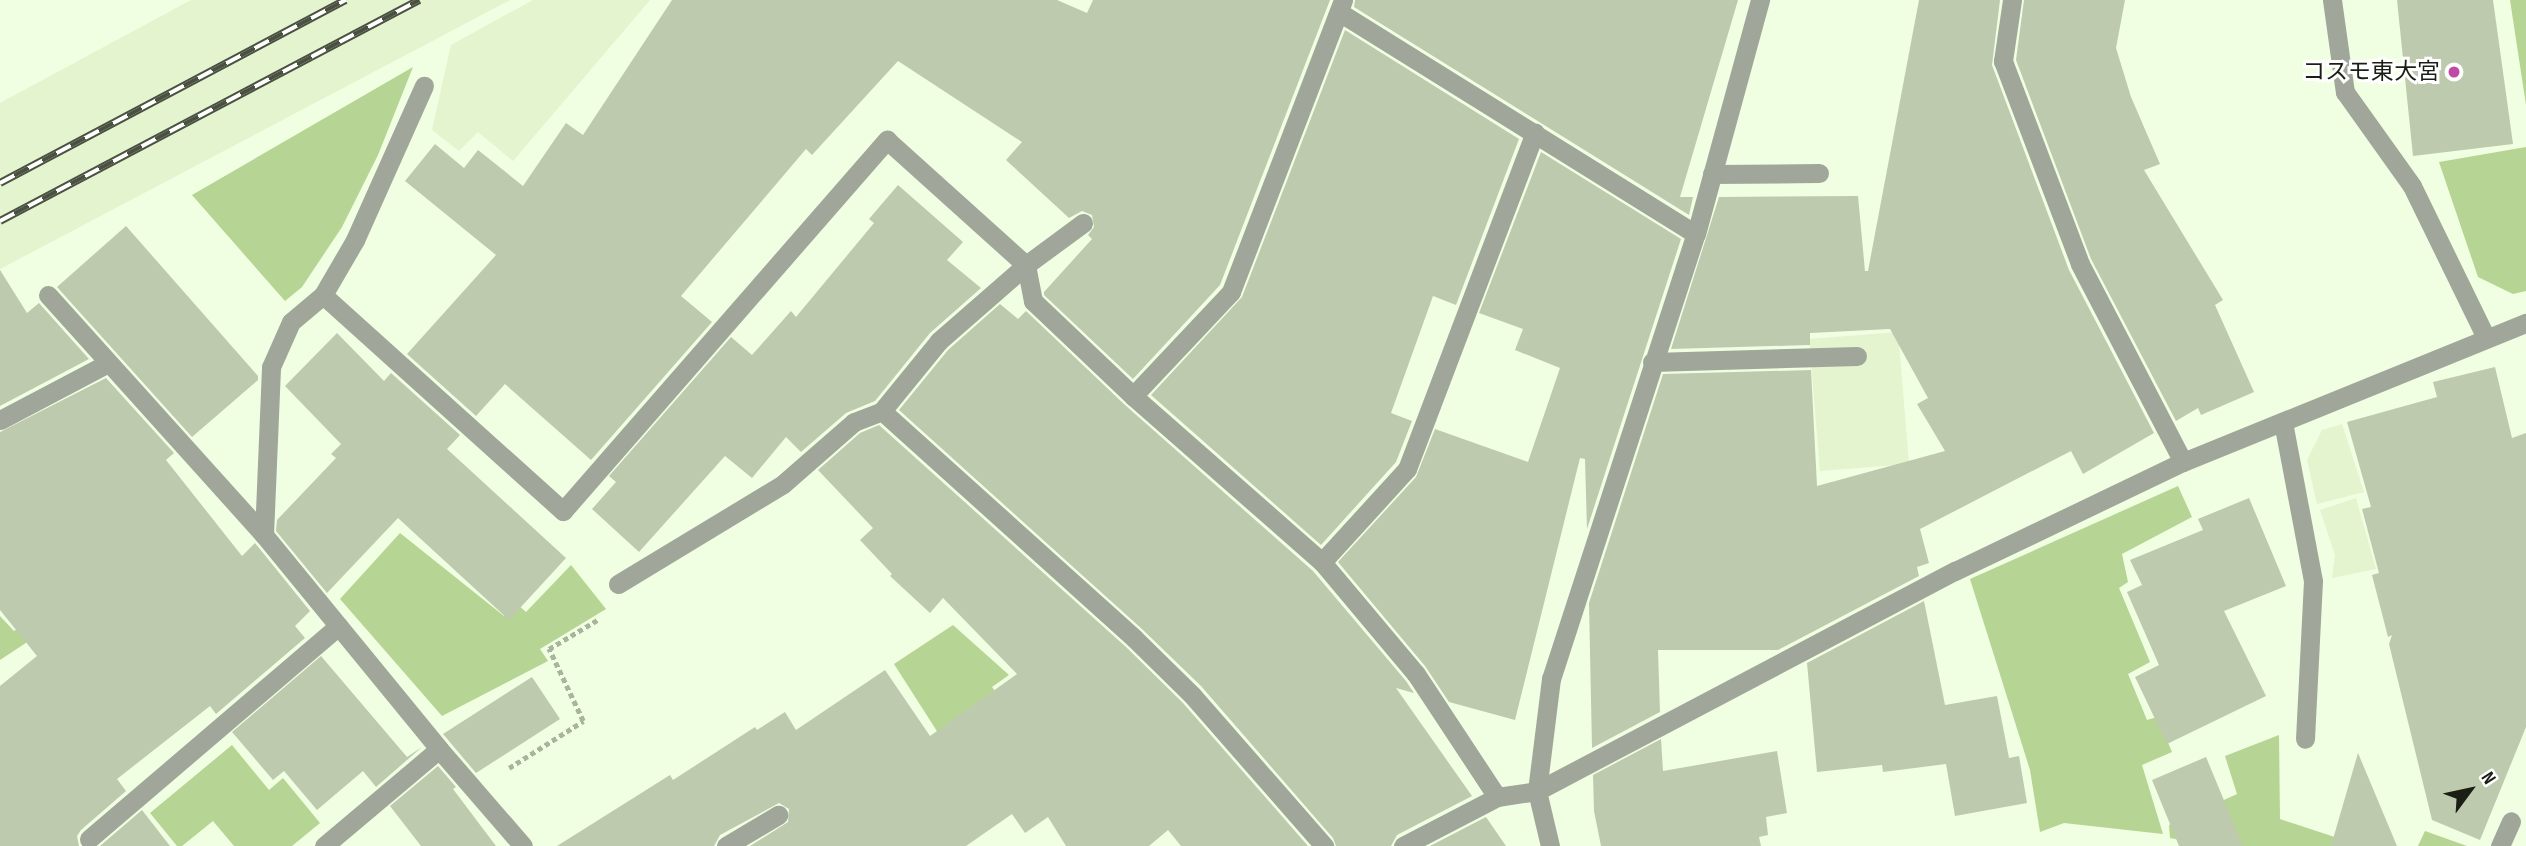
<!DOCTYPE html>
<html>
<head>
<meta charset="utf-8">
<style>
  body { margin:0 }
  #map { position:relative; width:2526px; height:846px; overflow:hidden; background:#f0fee1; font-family:"Sofia Sans Condensed","Noto Sans JP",sans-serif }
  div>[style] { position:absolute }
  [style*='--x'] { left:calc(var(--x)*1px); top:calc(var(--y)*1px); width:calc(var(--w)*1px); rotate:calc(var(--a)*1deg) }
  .built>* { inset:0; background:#e3f4cf }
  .green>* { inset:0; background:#b6d493 }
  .building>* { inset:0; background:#bdcaae }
  .path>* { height:4.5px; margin-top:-2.25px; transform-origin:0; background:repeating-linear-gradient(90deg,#a9b49d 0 5px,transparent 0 8.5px) }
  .service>* { height:19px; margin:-9.5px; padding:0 9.5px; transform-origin:9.5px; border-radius:9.5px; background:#a0a699 }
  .minor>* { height:19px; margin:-9.5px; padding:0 9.5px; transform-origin:9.5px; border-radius:9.5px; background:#a0a699 }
  .rail>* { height:8px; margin-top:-4px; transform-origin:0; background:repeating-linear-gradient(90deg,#fff 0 16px,#4a5042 0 32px); box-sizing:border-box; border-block:2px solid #4a5042 }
  .dots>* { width:19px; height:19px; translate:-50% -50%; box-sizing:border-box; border:4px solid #fff; border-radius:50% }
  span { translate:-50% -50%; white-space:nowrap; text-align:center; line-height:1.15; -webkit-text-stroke:6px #fff; paint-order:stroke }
  .poi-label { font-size:23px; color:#1a1e14 }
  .right { translate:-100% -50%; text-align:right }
  .north { position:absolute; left:2435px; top:755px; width:70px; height:70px; -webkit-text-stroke:5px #fff; paint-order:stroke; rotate:57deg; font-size:19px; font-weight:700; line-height:28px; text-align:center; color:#1a1e14 }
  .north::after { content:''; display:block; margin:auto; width:24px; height:32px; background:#1a1e14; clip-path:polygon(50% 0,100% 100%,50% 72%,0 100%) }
</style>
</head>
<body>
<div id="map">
  <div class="built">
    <i style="clip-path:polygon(191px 0,510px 0,0 269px,0 103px)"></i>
    <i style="clip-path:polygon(533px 0,650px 0,513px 161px,478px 132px,459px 151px,432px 130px,451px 45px)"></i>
    <i style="clip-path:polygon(1898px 332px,1909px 464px,1820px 471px,1809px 339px)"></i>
    <i style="clip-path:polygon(2342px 424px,2364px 492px,2317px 504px,2307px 460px,2322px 430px)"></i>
    <i style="clip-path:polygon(2356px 498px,2376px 569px,2332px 578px,2335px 555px,2320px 510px)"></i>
  </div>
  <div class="green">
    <i style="clip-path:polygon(2510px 0,2526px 0,2526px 105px)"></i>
    <i style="clip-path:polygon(413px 67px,378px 155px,342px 227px,302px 287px,285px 301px,192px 195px)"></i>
    <i style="clip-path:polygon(2526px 147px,2526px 291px,2513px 294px,2478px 277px,2439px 162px)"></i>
    <i style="clip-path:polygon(2178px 486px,2192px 517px,2122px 554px,2128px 582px,2119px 588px,2150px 662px,2128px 674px,2147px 720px,2157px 717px,2172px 752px,2142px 765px,2163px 834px,2064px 823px,2040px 832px,2030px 770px,1970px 579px)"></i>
    <i style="clip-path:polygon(400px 533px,504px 616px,518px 605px,526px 612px,571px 565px,606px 609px,540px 649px,548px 661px,442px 716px,340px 599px)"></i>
    <i style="clip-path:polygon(0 616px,14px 631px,36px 616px,47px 629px,0 660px)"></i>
    <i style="clip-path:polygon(953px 625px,1009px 675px,992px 687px,1009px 710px,949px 750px,894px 664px)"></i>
    <i style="clip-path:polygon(2279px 735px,2280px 819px,2362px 846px,2212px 846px,2170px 838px,2169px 825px,2237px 794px,2225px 756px)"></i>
    <i style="clip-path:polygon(232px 745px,269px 790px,283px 778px,320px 823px,292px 846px,234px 846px,213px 821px,182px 846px,177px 846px,150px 813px)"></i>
    <i style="clip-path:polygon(2425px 831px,2467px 846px,2418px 846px)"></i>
  </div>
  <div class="building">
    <i style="clip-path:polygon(672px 0,1057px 0,1087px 13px,1093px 0,1330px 0,1220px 285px,1133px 379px,1044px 295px,1044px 292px,1092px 239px,1088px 235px,1094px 227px,1092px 215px,1082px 211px,1069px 218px,1006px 160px,1022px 142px,898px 61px,812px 155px,806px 149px,681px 296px,712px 322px,591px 460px,505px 384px,476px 416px,407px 354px,496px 255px,405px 181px,435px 144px,464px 168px,478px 150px,523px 186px,566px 123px,583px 135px)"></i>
    <i style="clip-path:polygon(1355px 0,1738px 0,1680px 197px,1693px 197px,1689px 215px,1354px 7px)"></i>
    <i style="clip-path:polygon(1919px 0,2000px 0,1992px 65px,2069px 270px,2154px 433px,2083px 474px,2071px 451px,1920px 529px,1929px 563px,1917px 567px,1919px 576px,1778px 650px,1658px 650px,1660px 712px,1592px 748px,1589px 603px,1663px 374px,1811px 370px,1817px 486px,1945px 451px,1917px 404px,1928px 398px,1890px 329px,1810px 333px,1810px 345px,1671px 349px,1719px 197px,1858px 196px,1865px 271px,1868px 271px)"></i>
    <i style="clip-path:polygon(2024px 0,2125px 0,2116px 48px,2131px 97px,2160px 164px,2144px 170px,2223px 300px,2215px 305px,2254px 392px,2201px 415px,2198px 408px,2176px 421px,2091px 259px,2016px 60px)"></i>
    <i style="clip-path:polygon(2397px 0,2493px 0,2513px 144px,2413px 156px)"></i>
    <i style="clip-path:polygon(1345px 30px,1519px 139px,1456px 305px,1433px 296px,1391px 413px,1412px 421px,1396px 462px,1321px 545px,1151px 395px,1242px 297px)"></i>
    <i style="clip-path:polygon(1541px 152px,1681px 239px,1587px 529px,1585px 459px,1580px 458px,1515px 720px,1449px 702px,1425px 666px,1338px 562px,1416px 477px,1435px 429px,1528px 462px,1560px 368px,1515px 350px,1523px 329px,1479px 313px)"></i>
    <i style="clip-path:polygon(898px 185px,963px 242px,947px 260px,981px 288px,930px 333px,875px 401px,846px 413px,801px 452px,786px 437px,752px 478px,725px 456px,639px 552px,592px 509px,616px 482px,609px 476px,731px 337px,752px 355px,791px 311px,796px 317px,874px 223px,869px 219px)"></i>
    <i style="clip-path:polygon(126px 226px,258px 376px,258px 380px,192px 437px,57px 287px)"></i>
    <i style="clip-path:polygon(0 270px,27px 313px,39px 303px,89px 359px,0 406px)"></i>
    <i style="clip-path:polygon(1000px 304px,1018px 319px,1026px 311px,1125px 405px,1313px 571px,1406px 681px,1414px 693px,1396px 688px,1472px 796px,1397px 835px,1391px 846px,1336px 846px,1333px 838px,1201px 686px,1142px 629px,899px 410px,948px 350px)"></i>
    <i style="clip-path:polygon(337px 333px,384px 381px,391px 373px,460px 435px,447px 449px,566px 558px,509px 620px,398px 518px,327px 593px,276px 531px,277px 520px,336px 458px,331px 454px,341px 444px,285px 386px)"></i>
    <i style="clip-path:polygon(2495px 367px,2512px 438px,2526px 433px,2526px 727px,2480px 840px,2432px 820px,2389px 644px,2392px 635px,2388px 637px,2372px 575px,2379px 573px,2362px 509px,2371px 507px,2347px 422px,2437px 397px,2433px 382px)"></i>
    <i style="clip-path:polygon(106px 378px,174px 453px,166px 460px,242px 556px,255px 543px,310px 611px,295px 626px,305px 638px,216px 714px,210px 706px,117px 779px,126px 791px,81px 830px,77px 836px,79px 846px,0 846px,0 686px,37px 656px,0 610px,0 432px)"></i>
    <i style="clip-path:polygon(879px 425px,1126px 647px,1183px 703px,1308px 846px,1181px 846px,1168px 830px,1149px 846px,1066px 846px,1048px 817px,1025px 833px,1012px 814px,966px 846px,750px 846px,788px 822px,789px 809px,779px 803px,720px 835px,714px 846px,557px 846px,670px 775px,673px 780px,755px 727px,757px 730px,785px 712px,796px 730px,885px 670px,930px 736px,1017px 674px,943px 598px,930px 613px,890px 576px,892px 574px,860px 540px,873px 528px,818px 470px,860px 433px)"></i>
    <i style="clip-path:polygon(2249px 498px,2286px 586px,2224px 611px,2266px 696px,2167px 744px,2135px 677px,2159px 665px,2127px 592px,2142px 585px,2130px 560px,2203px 530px,2198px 519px)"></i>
    <i style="clip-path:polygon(1924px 601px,1945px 705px,1997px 696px,2009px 758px,2019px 756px,2027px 803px,1955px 816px,1946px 764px,1883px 772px,1882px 765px,1817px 772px,1807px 663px)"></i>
    <i style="clip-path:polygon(321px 656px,407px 757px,422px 747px,376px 787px,363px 771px,317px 810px,284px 771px,273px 780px,232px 732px)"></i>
    <i style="clip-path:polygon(532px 677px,560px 719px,476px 773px,443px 734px)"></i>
    <i style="clip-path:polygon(1661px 739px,1663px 771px,1777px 751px,1787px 813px,1766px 817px,1768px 835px,1759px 837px,1761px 846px,1601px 846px,1594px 811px,1593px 775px)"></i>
    <i style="clip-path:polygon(2358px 753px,2397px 846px,2331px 846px)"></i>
    <i style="clip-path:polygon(2206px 757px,2243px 846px,2179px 846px,2152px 780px)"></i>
    <i style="clip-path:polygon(438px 766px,456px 787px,453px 789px,496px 846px,421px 846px,390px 806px)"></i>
    <i style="clip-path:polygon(142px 810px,170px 846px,100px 846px)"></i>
    <i style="clip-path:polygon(1486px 817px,1506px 846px,1430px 846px)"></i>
  </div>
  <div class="path">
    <i style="--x:509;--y:768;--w:88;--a:-32.4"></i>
    <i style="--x:583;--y:721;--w:80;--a:-115.3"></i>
    <i style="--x:549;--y:649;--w:58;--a:-31"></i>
  </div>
  <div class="service">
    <i style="--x:2012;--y:0;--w:62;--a:98.4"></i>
    <i style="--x:2003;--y:61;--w:217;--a:69.2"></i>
    <i style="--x:2080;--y:264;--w:223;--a:62.5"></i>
    <i style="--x:1339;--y:12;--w:420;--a:31.9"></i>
    <i style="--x:1712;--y:174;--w:107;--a:-0.5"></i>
    <i style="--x:1083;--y:223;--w:71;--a:143.6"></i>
    <i style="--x:1026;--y:265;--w:37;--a:79"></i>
    <i style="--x:1033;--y:301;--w:138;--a:43.5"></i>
    <i style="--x:1652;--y:362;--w:205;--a:-1.7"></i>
    <i style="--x:2283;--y:422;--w:162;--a:79.3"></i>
    <i style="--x:2313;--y:581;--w:158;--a:92.9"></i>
    <i style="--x:1322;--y:562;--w:126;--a:-47.6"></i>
    <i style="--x:1407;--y:469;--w:360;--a:-69.2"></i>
    <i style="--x:618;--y:584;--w:193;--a:-31.2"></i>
    <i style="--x:783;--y:484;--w:94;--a:-41.1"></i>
    <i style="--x:854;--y:422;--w:30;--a:-21"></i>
    <i style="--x:89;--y:839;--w:328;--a:-40.5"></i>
    <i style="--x:324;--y:846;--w:150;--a:-40.1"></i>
    <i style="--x:726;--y:846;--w:61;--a:-30.8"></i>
    <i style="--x:2500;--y:846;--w:27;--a:-66"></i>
  </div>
  <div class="minor">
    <i style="--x:1343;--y:0;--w:313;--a:111"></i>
    <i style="--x:1231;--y:292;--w:143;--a:133.3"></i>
    <i style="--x:1133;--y:396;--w:252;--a:41.3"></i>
    <i style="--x:1322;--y:562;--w:146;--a:50"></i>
    <i style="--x:1416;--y:674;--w:147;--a:56.6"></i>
    <i style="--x:2332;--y:0;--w:93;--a:82"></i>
    <i style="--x:2345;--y:92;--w:115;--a:54.5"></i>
    <i style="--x:2412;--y:186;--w:169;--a:64"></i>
    <i style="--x:48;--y:295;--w:323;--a:48"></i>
    <i style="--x:264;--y:535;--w:276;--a:50.7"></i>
    <i style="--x:439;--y:749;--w:128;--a:49.1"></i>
    <i style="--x:323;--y:295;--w:323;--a:42"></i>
    <i style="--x:563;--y:511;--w:493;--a:-48.9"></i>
    <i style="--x:887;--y:140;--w:187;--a:42"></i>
    <i style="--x:1026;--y:265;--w:116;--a:138.9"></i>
    <i style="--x:939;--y:341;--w:90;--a:129.2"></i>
    <i style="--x:882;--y:411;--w:339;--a:42"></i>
    <i style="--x:1134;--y:638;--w:81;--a:44.5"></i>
    <i style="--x:1192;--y:695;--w:201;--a:48.8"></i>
    <i style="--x:0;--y:420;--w:122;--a:-27.8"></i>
    <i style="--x:264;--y:535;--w:168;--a:-87.6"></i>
    <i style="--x:271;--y:367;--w:49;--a:-66"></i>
    <i style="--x:291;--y:322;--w:42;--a:-40.2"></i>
    <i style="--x:323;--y:295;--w:64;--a:-59.8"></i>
    <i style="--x:355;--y:240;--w:169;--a:-65.9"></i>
    <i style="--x:1403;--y:846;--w:106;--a:-27.5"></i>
    <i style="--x:1497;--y:797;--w:40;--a:-8.5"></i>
    <i style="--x:1537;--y:791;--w:472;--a:-27.8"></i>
    <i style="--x:1955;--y:571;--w:253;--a:-25.6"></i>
    <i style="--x:2183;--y:462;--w:370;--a:-22.1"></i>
    <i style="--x:1550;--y:846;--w:57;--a:-103.3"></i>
    <i style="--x:1537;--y:791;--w:113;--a:-82.9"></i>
    <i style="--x:1551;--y:679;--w:468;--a:-72"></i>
    <i style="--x:1696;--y:234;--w:243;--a:-74.7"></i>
  </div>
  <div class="rail">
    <i style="--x:0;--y:183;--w:391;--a:-27.9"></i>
    <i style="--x:0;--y:221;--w:474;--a:-27.8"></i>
  </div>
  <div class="dots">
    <i style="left:2454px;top:72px;background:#c04ba4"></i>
  </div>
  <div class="poi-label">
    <span class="right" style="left:2440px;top:72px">コスモ東大宮</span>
  </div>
  <div class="north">N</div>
</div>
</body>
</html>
